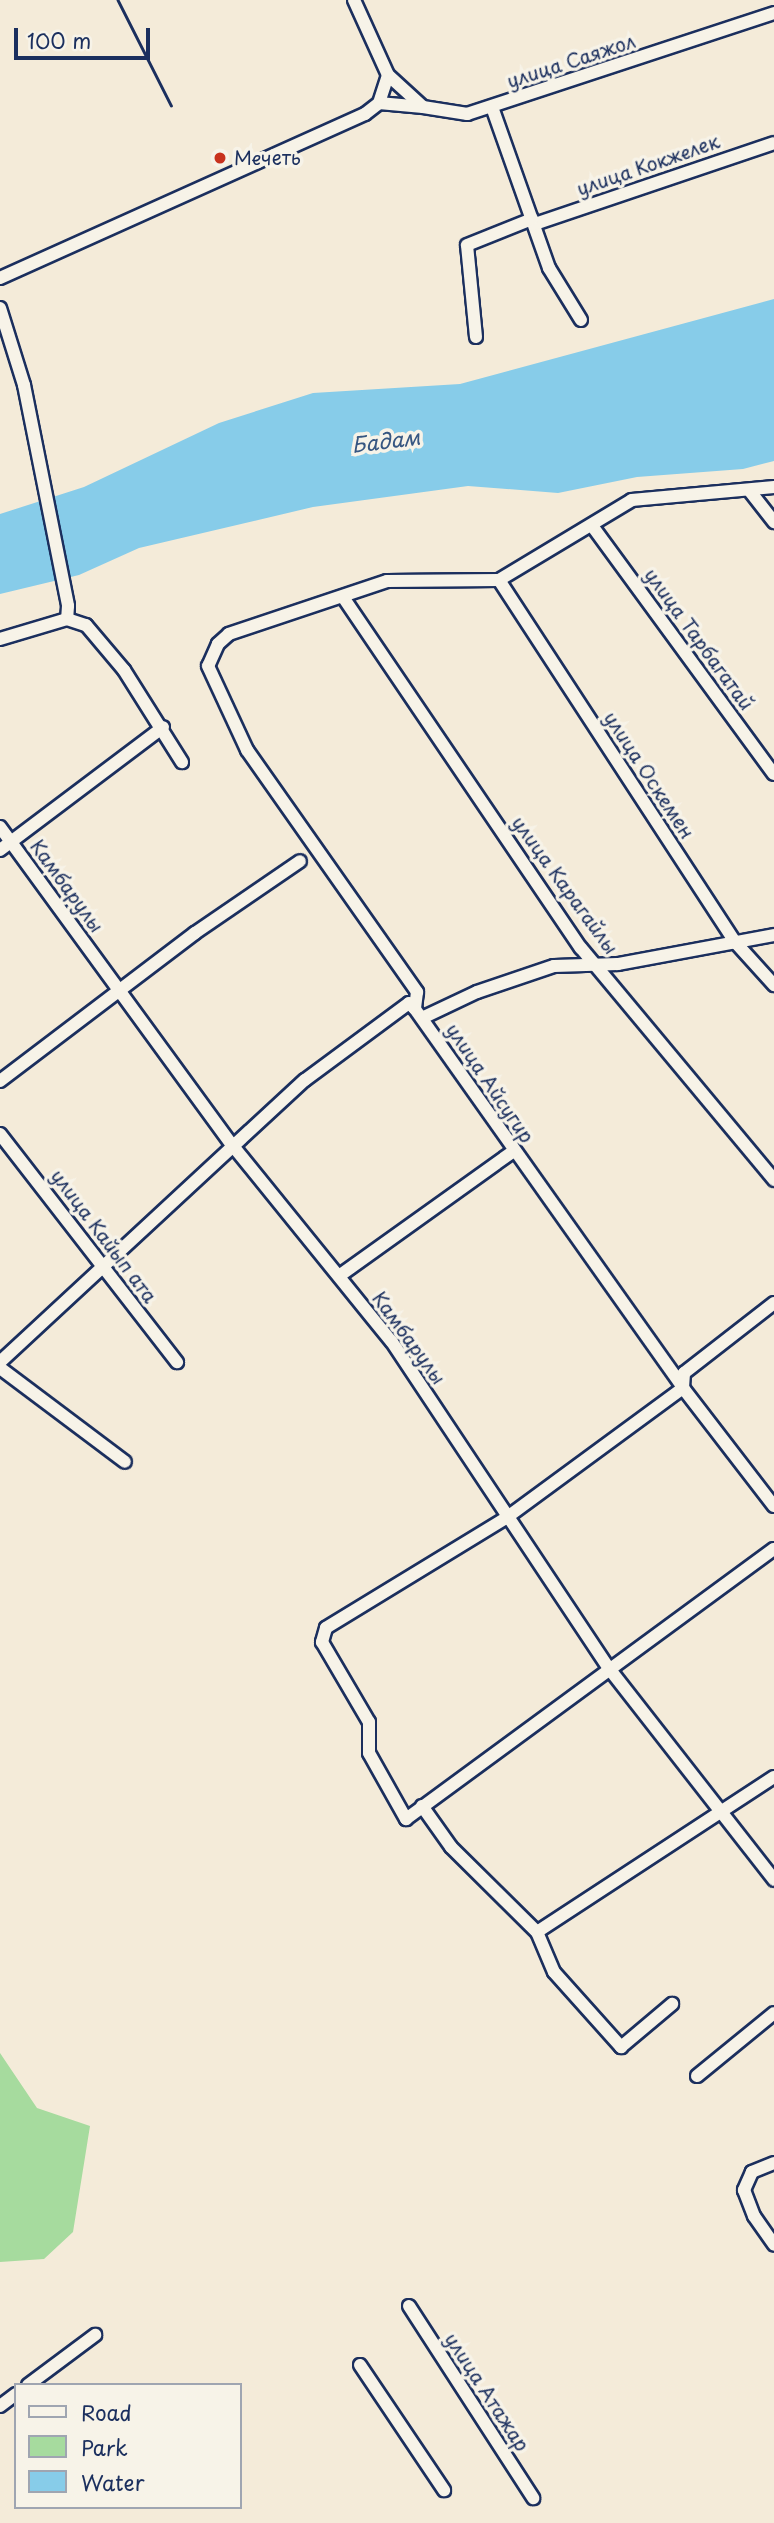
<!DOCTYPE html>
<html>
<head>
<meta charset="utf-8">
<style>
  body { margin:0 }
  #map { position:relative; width:774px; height:2523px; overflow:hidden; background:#f4ebd9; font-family:"Playpen Sans",sans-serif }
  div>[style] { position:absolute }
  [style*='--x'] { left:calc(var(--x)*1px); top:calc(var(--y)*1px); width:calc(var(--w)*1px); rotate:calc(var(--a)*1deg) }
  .green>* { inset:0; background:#a6db9e }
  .water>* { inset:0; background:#87cce9 }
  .roads { filter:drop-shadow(2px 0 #1b2f5e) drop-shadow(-2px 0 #1b2f5e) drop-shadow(0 2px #1b2f5e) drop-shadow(0 -2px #1b2f5e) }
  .minor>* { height:12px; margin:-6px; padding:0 6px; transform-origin:6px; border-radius:6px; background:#f7f3e8 }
  .rail>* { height:2.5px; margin:-1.25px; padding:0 1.25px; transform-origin:1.25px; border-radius:1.25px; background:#1b2f5e }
  .dots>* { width:19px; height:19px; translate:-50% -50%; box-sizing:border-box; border:4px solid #f7f3e8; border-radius:50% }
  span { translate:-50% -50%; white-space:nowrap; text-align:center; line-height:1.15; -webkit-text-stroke:7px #f7f3e8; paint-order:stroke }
  .street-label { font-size:19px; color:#1b2f5e }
  .poi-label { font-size:19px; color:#1b2f5e }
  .left { translate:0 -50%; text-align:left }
  .water-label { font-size:21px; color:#365681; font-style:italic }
  .legend { position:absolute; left:14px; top:2383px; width:228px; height:126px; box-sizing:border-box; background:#f7f3e8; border:2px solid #9fa5b1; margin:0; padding:9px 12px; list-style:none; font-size:21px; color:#1b2f5e }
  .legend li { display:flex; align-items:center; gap:14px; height:35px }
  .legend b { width:35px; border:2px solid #9fa5b1 }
  .scale { position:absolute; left:14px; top:28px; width:136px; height:32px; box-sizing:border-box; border:4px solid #1b2f5e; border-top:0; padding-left:9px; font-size:21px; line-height:24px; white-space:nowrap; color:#1b2f5e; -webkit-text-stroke:5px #f7f3e8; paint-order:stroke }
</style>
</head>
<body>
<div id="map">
  <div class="green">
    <i style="clip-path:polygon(0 2053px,37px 2108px,90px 2126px,73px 2232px,44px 2259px,0 2262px)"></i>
  </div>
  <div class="water">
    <i style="clip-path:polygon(774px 299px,774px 461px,743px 469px,637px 477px,558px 493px,468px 486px,313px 507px,139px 548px,79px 575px,0 594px,0 514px,84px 487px,219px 423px,313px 393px,460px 384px)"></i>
  </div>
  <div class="roads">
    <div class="minor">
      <i style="--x:388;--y:75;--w:47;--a:42.4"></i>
      <i style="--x:423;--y:107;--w:45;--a:9"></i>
      <i style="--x:467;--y:114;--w:323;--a:-18.2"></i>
      <i style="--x:379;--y:103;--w:44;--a:5.2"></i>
      <i style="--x:492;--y:107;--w:171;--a:70.5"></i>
      <i style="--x:549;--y:268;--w:61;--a:58.4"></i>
      <i style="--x:535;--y:224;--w:252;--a:-18.7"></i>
      <i style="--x:0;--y:278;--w:400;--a:-24.2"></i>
      <i style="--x:365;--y:114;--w:18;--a:-38"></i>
      <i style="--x:379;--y:103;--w:29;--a:-72"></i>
      <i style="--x:388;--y:75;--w:82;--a:-114.4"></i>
      <i style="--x:0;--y:308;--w:81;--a:72.7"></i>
      <i style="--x:24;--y:385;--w:225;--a:78.7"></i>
      <i style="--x:68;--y:606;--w:13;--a:94"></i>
      <i style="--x:67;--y:619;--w:70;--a:163.4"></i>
      <i style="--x:476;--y:337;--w:92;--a:-95.6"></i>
      <i style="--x:467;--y:245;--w:70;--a:-21.8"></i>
      <i style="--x:774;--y:487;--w:143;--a:174.8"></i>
      <i style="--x:632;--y:500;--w:155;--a:149"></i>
      <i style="--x:499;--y:580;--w:112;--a:179.5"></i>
      <i style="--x:387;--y:581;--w:167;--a:161.5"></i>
      <i style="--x:229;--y:634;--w:15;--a:138"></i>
      <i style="--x:218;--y:644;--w:24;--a:114"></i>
      <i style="--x:208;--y:666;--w:93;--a:65.1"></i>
      <i style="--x:247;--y:750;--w:296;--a:54.9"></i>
      <i style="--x:417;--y:992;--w:17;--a:97"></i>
      <i style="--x:415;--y:1009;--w:464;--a:54.7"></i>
      <i style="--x:683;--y:1388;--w:149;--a:52.4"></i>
      <i style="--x:749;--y:490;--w:41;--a:52"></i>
      <i style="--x:593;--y:527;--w:306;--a:53.8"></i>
      <i style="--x:499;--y:580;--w:434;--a:56.9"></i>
      <i style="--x:736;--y:943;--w:57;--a:47.9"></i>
      <i style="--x:343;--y:597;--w:424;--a:55.9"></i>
      <i style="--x:581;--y:948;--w:302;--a:50.2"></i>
      <i style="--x:67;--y:619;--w:20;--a:18"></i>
      <i style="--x:86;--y:625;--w:59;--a:49.8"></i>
      <i style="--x:124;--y:670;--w:109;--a:57.8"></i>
      <i style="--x:0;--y:827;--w:395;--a:53.9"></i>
      <i style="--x:233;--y:1146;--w:252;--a:51"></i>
      <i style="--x:392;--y:1342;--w:395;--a:56.4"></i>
      <i style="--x:611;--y:1671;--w:265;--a:52"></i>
      <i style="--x:0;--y:850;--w:204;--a:-37"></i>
      <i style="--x:422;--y:1018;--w:61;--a:-25.3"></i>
      <i style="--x:477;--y:992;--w:81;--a:-18.7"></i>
      <i style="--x:554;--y:966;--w:64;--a:-1.8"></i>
      <i style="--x:618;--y:964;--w:159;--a:-10.5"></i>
      <i style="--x:0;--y:1081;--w:245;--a:-37.2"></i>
      <i style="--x:195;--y:933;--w:127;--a:-34.4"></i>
      <i style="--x:0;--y:1134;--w:289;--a:52.2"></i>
      <i style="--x:339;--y:1276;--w:213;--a:-35.6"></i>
      <i style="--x:774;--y:1303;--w:114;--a:142.1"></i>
      <i style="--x:684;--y:1373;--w:15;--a:94"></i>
      <i style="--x:683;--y:1388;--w:220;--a:143.7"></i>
      <i style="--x:506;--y:1518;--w:211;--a:148.6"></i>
      <i style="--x:326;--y:1628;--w:15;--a:106"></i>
      <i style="--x:322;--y:1642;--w:93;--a:59.6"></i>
      <i style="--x:369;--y:1722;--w:31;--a:90"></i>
      <i style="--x:369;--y:1753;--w:76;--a:60.7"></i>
      <i style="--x:406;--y:1819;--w:456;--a:-36.3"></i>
      <i style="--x:0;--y:1362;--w:415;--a:-42.8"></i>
      <i style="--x:305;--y:1080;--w:129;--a:-36.5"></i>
      <i style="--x:409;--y:1003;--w:8;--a:45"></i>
      <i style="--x:0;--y:1368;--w:156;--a:36.9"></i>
      <i style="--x:422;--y:1806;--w:50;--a:54.7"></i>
      <i style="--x:451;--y:1847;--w:121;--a:44.7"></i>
      <i style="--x:537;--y:1932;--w:43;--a:67"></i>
      <i style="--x:554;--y:1972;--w:101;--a:48.2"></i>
      <i style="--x:621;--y:2047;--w:67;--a:-40.1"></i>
      <i style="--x:537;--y:1932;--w:283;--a:-33.2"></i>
      <i style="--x:697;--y:2076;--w:99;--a:-39.3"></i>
      <i style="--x:774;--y:2163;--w:24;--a:158"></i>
      <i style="--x:752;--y:2172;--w:20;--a:114"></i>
      <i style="--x:744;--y:2190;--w:28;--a:69"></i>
      <i style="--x:754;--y:2216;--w:35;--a:55"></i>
      <i style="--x:409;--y:2306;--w:229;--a:57.1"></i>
      <i style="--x:360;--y:2365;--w:151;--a:56.1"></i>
      <i style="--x:28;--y:2385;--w:84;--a:-36.7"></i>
      <i style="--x:0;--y:2406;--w:20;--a:-37"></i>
    </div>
  </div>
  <div class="rail">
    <i style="--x:118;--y:0;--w:118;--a:63.2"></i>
  </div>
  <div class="dots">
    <i style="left:220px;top:158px;background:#c8321e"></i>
  </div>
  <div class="street-label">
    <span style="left:571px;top:61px;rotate:-18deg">улица Саяжол</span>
    <span style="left:648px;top:165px;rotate:-19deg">улица Кокжелек</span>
    <span style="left:699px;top:639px;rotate:54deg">улица Тарбагатай</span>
    <span style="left:649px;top:775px;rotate:57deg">улица Оскемен</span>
    <span style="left:565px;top:885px;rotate:54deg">улица Карагайлы</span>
    <span style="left:67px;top:886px;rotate:54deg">Камбарулы</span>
    <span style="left:490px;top:1083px;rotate:56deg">улица Айсугир</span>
    <span style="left:104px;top:1236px;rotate:53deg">улица Кайып ата</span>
    <span style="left:409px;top:1338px;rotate:54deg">Камбарулы</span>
    <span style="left:487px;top:2392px;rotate:57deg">улица Атажар</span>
  </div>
  <div class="poi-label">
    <span class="left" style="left:234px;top:158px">Мечеть</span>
  </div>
  <div class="water-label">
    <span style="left:386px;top:440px;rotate:-7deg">Бадам</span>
  </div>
  <ul class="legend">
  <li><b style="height:9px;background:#f7f3e8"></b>Road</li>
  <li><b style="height:19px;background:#a6db9e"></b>Park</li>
  <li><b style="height:19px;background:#87cce9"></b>Water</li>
  </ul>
  <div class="scale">100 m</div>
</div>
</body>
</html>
